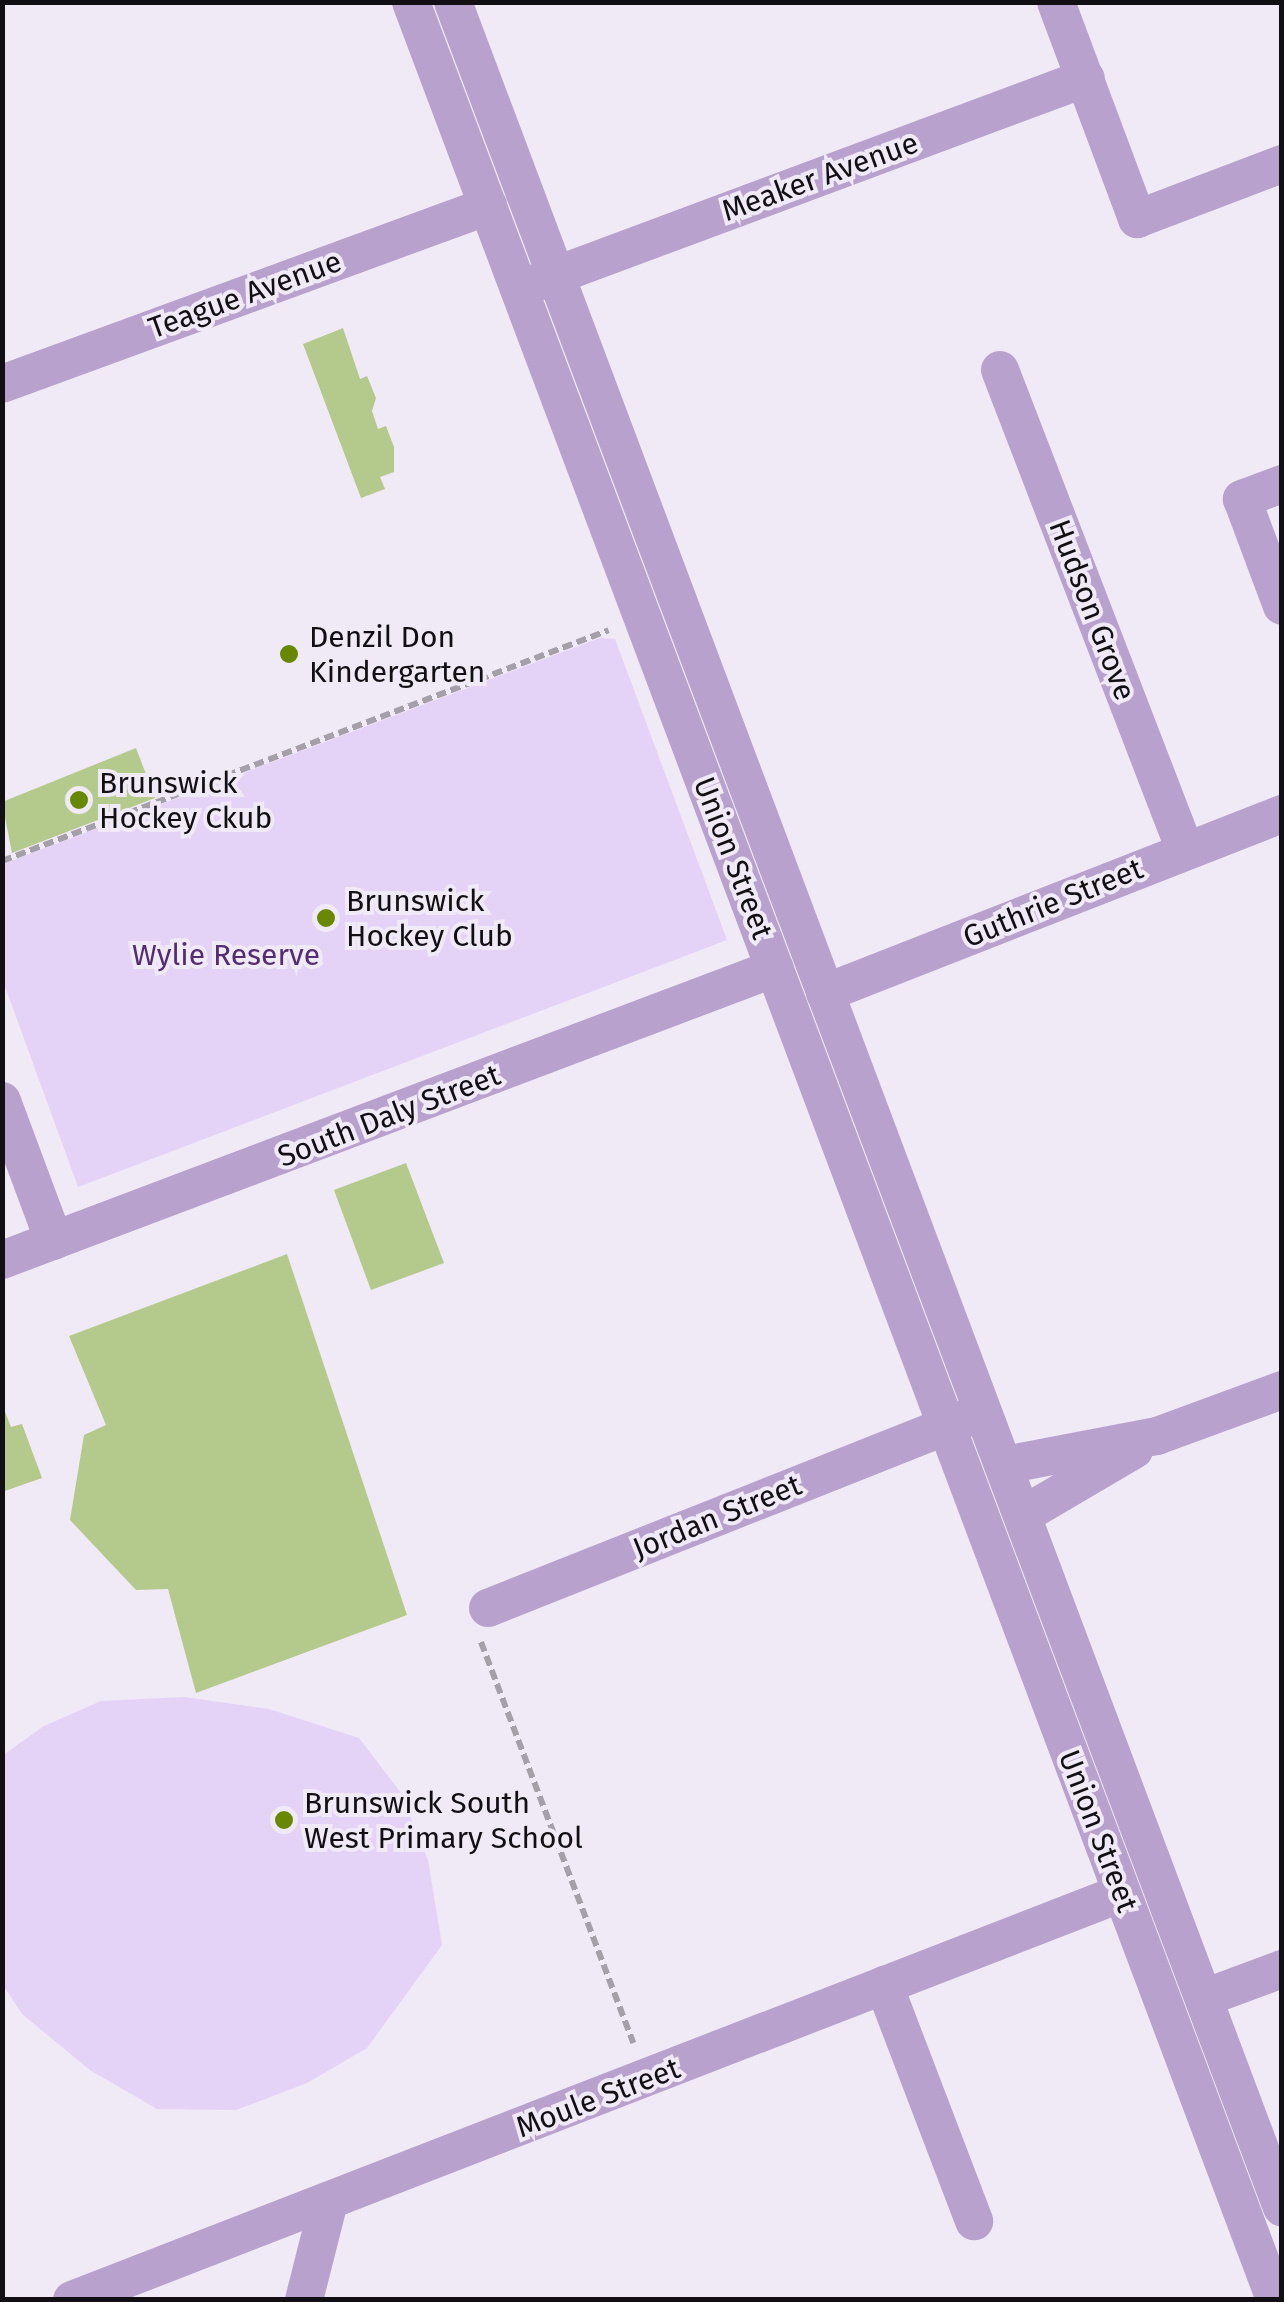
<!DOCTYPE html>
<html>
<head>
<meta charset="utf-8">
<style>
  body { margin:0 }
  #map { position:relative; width:1284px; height:2302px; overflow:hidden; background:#f0e9f6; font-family:"Fira Sans",sans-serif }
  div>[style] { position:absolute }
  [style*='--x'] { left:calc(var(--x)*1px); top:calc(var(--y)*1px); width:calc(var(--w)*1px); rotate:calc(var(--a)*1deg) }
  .green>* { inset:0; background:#e5d2f7 }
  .building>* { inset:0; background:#b4ca8c }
  .path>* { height:6px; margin-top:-3px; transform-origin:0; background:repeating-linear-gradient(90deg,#a59fa9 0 10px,transparent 0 15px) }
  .minor>* { height:38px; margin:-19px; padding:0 19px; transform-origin:19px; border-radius:19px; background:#b8a2cd }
  .dots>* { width:28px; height:28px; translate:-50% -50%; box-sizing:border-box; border:5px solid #f0e9f6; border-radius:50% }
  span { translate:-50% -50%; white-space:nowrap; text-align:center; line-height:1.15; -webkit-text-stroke:8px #f0e9f6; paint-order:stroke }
  .street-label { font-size:30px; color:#110f13 }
  .poi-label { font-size:30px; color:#110f13 }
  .left { translate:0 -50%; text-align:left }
  .park-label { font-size:30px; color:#542d71 }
  .frame { position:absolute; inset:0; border:5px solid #110f13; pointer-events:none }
</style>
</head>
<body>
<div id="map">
  <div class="green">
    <i style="clip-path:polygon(600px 638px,615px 639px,727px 940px,78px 1187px,3px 981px,3px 864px)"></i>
    <i style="clip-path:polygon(184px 1697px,269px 1709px,359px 1738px,401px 1793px,428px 1860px,442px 1945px,367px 2048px,307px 2083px,236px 2110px,157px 2109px,90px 2070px,22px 2014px,3px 1985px,3px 1755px,44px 1726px,101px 1701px)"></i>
  </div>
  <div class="building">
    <i style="clip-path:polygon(343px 328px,360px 379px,367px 376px,376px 398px,372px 411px,378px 429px,386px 426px,394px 447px,394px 472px,380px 477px,385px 489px,361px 498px,303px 344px)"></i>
    <i style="clip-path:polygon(136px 748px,155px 798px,12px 853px,2px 802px)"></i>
    <i style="clip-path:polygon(406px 1163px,444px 1263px,371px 1290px,334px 1190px)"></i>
    <i style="clip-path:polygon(287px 1254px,407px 1615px,196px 1693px,168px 1589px,136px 1590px,70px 1520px,84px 1435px,106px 1425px,69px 1336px)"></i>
    <i style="clip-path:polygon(2px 1404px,11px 1427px,22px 1424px,42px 1478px,2px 1492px)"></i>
  </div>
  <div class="path">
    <i style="--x:2;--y:861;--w:649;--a:-20.83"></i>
    <i style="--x:481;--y:1642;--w:429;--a:69.2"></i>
  </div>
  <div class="minor">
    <i style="--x:411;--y:2;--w:2455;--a:69.39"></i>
    <i style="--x:453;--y:2;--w:2356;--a:69.4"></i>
    <i style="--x:1056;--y:2;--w:232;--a:69.5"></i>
    <i style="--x:1137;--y:219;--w:155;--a:-20.8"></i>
    <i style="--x:530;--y:285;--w:593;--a:-20.42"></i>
    <i style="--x:1000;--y:370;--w:514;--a:68.92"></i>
    <i style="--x:2;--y:384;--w:518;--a:-20.12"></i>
    <i style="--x:1282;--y:484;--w:43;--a:159.4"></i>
    <i style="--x:1242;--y:499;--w:114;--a:69.5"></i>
    <i style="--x:825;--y:993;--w:491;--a:-21.4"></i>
    <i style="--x:2;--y:1101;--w:149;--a:69.6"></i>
    <i style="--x:2;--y:1260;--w:826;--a:-20.69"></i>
    <i style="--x:1005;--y:1465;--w:155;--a:-10.8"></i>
    <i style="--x:1157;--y:1436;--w:133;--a:-20.2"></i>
    <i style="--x:1023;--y:1515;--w:129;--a:-30.4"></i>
    <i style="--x:488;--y:1608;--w:518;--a:-21.66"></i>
    <i style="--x:884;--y:1985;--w:253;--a:69.1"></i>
    <i style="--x:1204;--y:1998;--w:83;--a:-20.4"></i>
    <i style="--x:72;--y:2300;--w:1126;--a:-21.19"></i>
    <i style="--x:304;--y:2300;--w:102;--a:-75.8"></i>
  </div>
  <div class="dots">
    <i style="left:289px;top:654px;background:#688803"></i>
    <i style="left:79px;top:800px;background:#688803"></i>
    <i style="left:326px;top:918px;background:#688803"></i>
    <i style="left:284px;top:1820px;background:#688803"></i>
  </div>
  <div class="street-label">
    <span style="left:820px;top:177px;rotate:-20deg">Meaker Avenue</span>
    <span style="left:245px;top:295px;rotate:-20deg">Teague Avenue</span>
    <span style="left:1092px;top:610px;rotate:69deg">Hudson Grove</span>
    <span style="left:733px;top:858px;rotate:69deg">Union Street</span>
    <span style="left:1053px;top:903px;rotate:-22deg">Guthrie Street</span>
    <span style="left:389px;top:1116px;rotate:-21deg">South Daly Street</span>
    <span style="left:717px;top:1517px;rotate:-22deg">Jordan Street</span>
    <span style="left:1098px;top:1831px;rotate:69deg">Union Street</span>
    <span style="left:598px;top:2098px;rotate:-21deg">Moule Street</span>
  </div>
  <div class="poi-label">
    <span class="left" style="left:309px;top:654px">Denzil Don<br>Kindergarten</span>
    <span class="left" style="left:99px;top:800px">Brunswick<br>Hockey Ckub</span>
    <span class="left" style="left:346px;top:918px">Brunswick<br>Hockey Club</span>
    <span class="left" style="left:304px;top:1820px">Brunswick South<br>West Primary School</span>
  </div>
  <div class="park-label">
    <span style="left:226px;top:955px">Wylie Reserve</span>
  </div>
  <div class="frame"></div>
</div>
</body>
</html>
